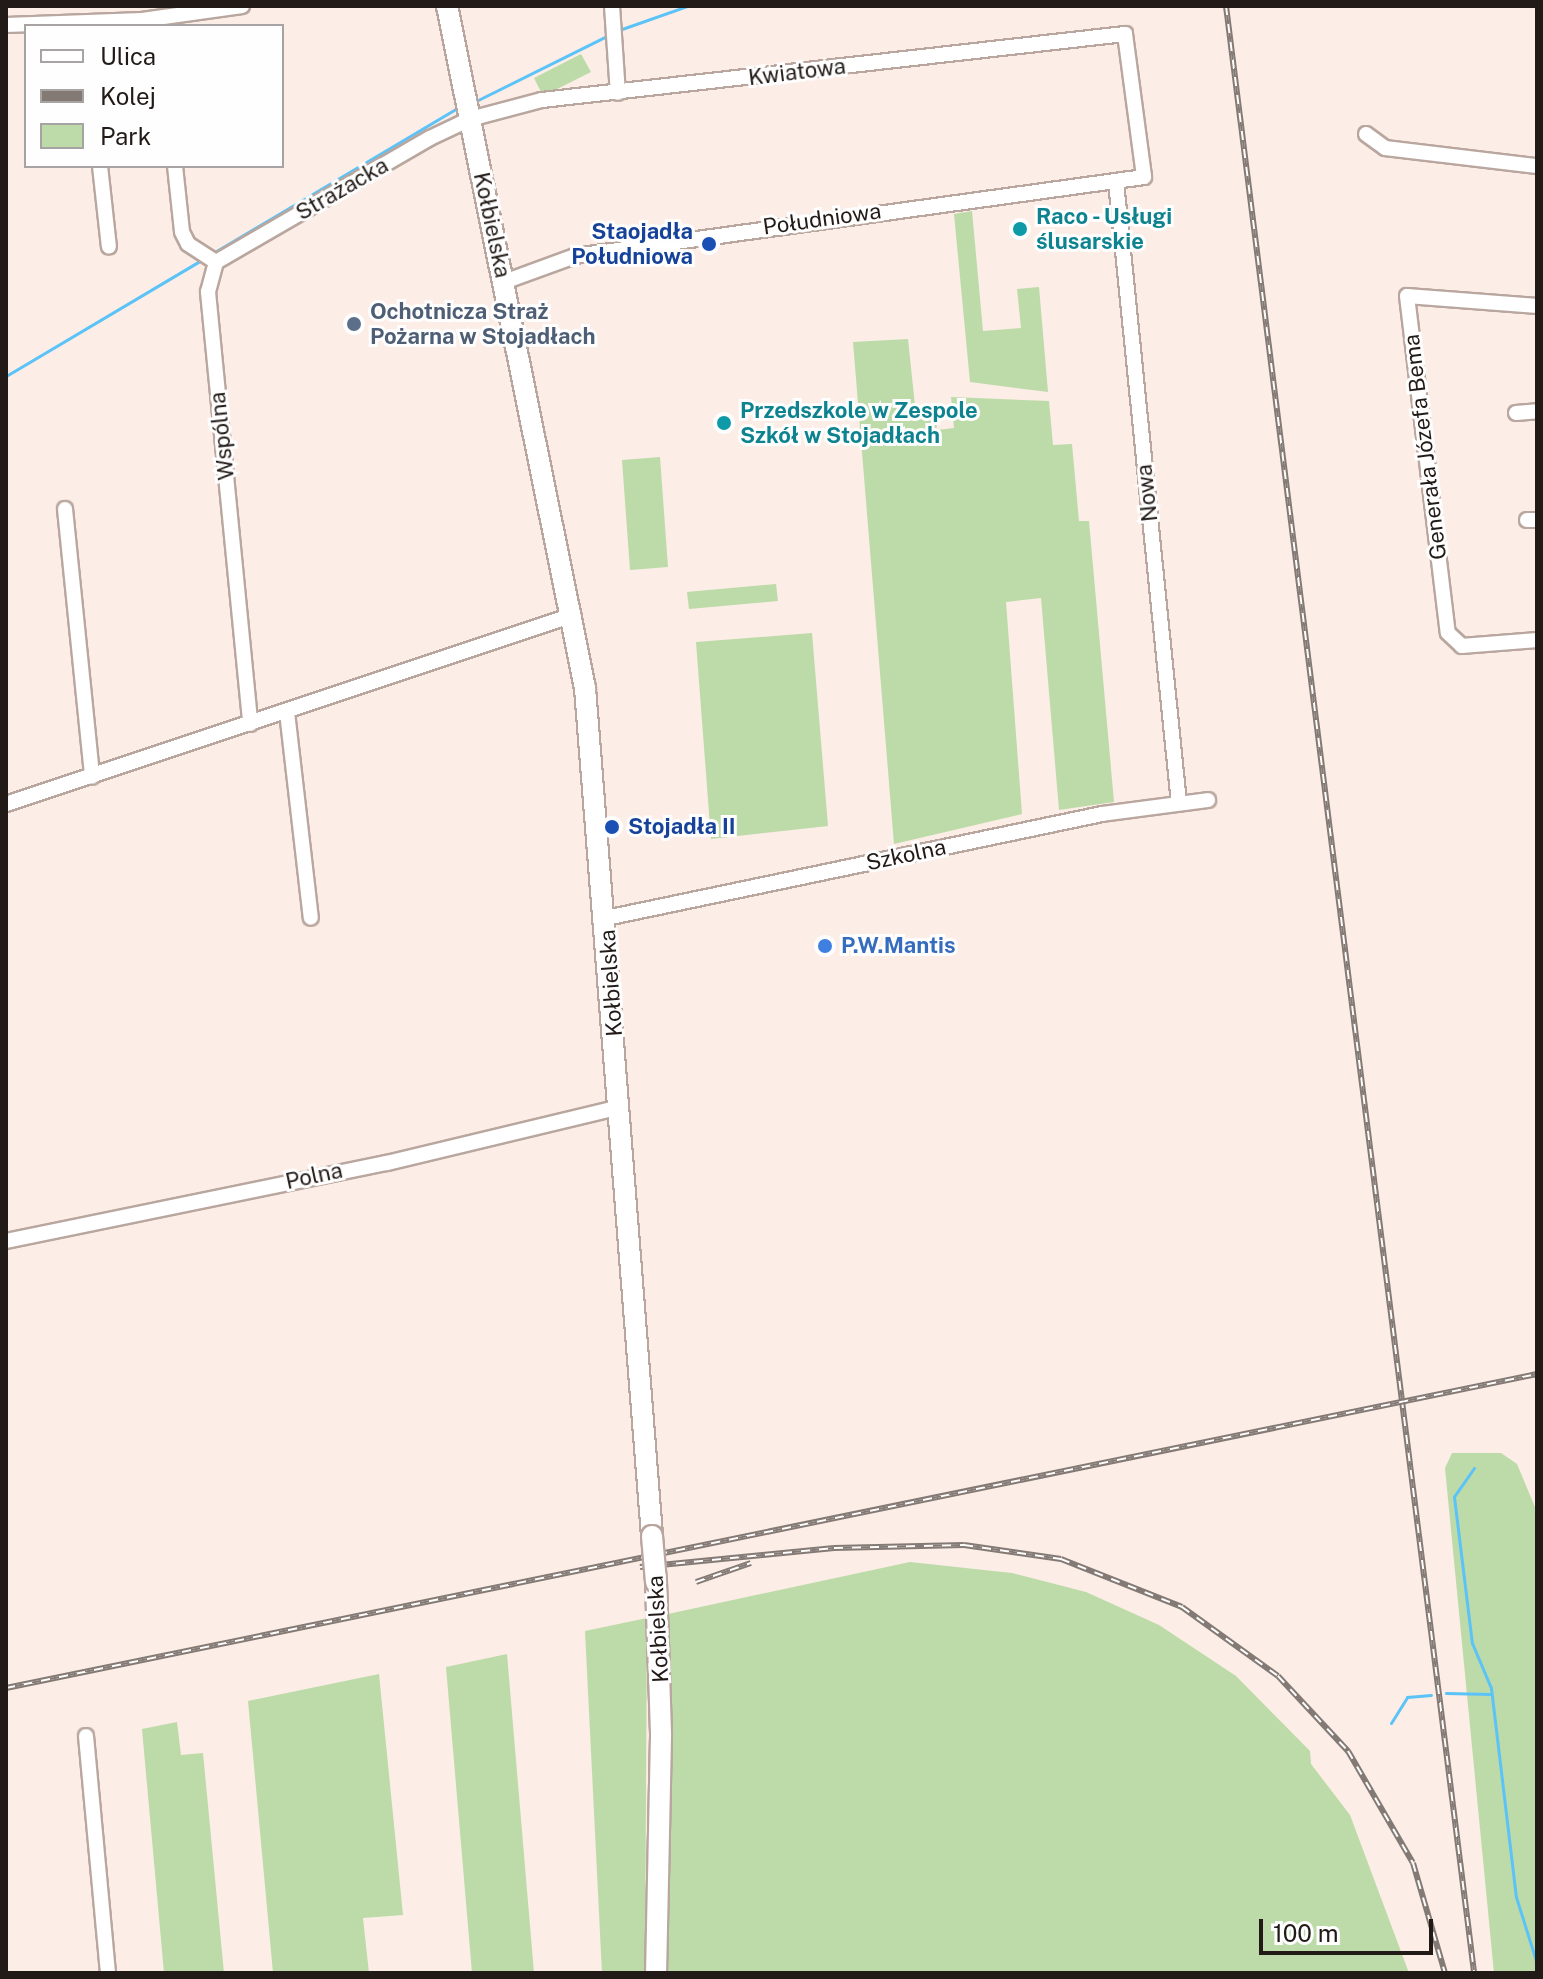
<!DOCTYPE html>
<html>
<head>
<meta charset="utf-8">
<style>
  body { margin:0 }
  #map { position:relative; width:1543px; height:1979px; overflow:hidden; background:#fcede6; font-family:"Public Sans",sans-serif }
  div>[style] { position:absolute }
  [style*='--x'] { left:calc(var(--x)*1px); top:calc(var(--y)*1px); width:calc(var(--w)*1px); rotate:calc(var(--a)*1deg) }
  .green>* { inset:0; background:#bcdba9 }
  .stream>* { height:3px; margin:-1.5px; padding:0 1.5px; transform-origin:1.5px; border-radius:1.5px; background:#5bc3f7 }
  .roads { filter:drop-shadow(2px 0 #b9a79f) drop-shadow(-2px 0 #b9a79f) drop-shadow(0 2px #b9a79f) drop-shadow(0 -2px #b9a79f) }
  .street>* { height:14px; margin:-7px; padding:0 7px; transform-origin:7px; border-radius:7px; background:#fff }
  .secondary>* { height:20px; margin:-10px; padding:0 10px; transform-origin:10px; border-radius:10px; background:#fff }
  .rail>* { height:6px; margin-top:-3px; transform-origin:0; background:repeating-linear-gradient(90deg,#fefefe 0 9px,#847a75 0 18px); box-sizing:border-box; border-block:2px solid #847a75 }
  .bridges { filter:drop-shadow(2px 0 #b9a79f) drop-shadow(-2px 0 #b9a79f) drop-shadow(0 2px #b9a79f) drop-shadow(0 -2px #b9a79f) }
  .secondary-bridge>* { height:20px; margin:-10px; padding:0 10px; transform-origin:10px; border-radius:10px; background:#fff }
  .dots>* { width:22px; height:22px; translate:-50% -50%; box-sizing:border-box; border:4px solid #fefefe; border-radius:50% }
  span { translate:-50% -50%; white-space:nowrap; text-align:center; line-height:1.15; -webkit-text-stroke:6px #fefefe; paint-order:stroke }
  .street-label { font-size:22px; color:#211a17 }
  .culture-label { font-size:22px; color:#0d838f; font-weight:700 }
  .left { translate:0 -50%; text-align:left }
  .transit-label { font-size:22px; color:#164399; font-weight:700 }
  .right { translate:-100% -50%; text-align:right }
  .service-label { font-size:22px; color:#4e5e75; font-weight:700 }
  .shop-label { font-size:22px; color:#366cbe; font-weight:700 }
  .frame { position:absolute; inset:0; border:8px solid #211a17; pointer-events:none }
  .legend { position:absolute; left:24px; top:24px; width:260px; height:144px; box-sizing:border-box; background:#fefefe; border:2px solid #a6a3a2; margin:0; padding:10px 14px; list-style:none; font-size:24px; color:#211a17 }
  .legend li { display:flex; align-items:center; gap:16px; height:40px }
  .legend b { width:40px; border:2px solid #a6a3a2 }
  .scale { position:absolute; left:1259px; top:1919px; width:174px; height:36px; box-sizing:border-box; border:4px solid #211a17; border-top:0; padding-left:10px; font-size:24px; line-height:28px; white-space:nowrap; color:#211a17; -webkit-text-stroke:6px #fefefe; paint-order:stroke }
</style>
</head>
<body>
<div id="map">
  <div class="green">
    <i style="clip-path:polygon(581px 54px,591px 72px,543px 96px,534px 78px)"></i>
    <i style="clip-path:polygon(972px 211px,983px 331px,1021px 328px,1017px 289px,1039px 287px,1048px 392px,970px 382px,954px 214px)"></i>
    <i style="clip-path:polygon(908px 339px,916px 415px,935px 413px,937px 430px,954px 428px,951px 397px,1049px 401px,1053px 445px,1072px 444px,1079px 521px,1089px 521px,1114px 802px,1059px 810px,1041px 598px,1006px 602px,1022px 814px,894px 844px,853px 342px)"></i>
    <i style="clip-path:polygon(660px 457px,668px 567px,630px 570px,622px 460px)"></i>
    <i style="clip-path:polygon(776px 584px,778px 601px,689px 609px,687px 592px)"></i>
    <i style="clip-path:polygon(812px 633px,828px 826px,711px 839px,696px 642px)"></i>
    <i style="clip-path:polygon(1452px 1453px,1501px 1453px,1517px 1464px,1537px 1512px,1537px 1973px,1494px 1973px,1445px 1468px)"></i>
    <i style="clip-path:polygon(910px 1562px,1012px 1573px,1086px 1592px,1159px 1625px,1236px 1676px,1310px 1751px,1311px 1764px,1350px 1815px,1409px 1973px,667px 1973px,668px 1614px)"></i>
    <i style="clip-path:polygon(647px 1618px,645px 1973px,602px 1973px,585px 1631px)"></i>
    <i style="clip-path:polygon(507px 1654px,534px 1973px,472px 1973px,446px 1667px)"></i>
    <i style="clip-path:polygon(379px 1674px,403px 1915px,363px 1918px,369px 1973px,273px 1973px,248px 1701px)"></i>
    <i style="clip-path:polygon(177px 1722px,181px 1755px,203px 1753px,224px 1973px,164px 1973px,142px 1729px)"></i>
  </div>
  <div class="stream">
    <i style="--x:619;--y:30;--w:72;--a:-19.4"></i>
    <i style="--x:476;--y:101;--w:148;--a:-26.4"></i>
    <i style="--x:213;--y:253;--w:288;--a:-30.7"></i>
    <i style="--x:6;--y:376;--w:229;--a:-30.7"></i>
    <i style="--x:1474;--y:1468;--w:35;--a:125"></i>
    <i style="--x:1454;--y:1497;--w:147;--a:83"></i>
    <i style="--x:1472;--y:1643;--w:49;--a:67.1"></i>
    <i style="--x:1491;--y:1688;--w:210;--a:83.2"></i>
    <i style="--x:1516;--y:1897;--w:70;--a:72.6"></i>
    <i style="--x:1446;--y:1693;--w:44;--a:1.3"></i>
    <i style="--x:1391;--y:1723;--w:31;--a:-58"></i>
    <i style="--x:1407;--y:1697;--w:24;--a:-5"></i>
  </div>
  <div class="roads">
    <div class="street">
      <i style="--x:612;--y:6;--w:87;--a:86.1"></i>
      <i style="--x:6;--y:25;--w:136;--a:-2.1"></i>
      <i style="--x:142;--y:20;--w:101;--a:-8"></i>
      <i style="--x:1366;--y:134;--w:24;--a:36"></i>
      <i style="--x:1385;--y:148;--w:153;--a:6.8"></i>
      <i style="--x:100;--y:166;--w:81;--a:83.7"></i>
      <i style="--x:175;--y:166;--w:66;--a:83.9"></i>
      <i style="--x:182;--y:232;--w:13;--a:63"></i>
      <i style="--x:188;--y:244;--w:33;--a:33"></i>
      <i style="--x:1116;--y:182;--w:624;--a:84.21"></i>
      <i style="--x:216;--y:262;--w:247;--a:-30.1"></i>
      <i style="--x:430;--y:138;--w:44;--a:-25.4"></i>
      <i style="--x:470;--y:119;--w:74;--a:-14.8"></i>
      <i style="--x:542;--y:100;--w:587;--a:-6.46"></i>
      <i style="--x:1125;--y:34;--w:144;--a:82.4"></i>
      <i style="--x:1144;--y:177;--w:574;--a:172.1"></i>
      <i style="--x:575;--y:256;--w:76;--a:159.9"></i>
      <i style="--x:216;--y:262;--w:31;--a:105"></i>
      <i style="--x:208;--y:292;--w:434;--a:84.4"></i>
      <i style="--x:1537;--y:306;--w:130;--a:-175.6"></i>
      <i style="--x:1407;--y:296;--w:339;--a:83.1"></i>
      <i style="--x:1448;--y:633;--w:19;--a:43"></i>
      <i style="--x:1462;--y:646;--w:75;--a:-4.6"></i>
      <i style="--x:1516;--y:413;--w:21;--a:-5"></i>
      <i style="--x:65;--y:509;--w:269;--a:84.2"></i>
      <i style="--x:1527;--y:520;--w:10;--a:0"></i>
      <i style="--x:287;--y:712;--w:207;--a:83.4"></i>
      <i style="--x:6;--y:804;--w:598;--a:-18.43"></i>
      <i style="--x:606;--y:918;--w:507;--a:-11.84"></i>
      <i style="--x:1102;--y:814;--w:107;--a:-7.5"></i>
      <i style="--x:6;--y:1241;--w:389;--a:-11.6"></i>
      <i style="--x:387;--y:1163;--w:240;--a:-13.5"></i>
      <i style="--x:86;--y:1736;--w:238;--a:84.7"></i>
    </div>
    <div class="secondary">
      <i style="--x:447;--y:6;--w:696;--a:78.56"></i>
      <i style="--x:585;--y:688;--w:851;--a:85.48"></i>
      <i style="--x:656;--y:1582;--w:154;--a:88.1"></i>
      <i style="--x:661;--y:1736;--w:237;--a:91.2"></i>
    </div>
  </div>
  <div class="rail">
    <i style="--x:1226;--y:6;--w:1983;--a:82.81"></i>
    <i style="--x:640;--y:1567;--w:195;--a:-5.6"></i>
    <i style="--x:834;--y:1548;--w:130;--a:-1.3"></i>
    <i style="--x:964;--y:1545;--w:98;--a:8.2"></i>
    <i style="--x:1061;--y:1559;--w:130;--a:21.6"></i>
    <i style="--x:1182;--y:1607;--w:118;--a:35.7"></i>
    <i style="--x:1278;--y:1676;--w:103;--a:47"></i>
    <i style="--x:1348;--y:1751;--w:129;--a:59.9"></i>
    <i style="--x:1413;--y:1863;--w:115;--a:73.8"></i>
    <i style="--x:696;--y:1582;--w:58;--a:-19.1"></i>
    <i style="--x:6;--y:1688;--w:1563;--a:-11.59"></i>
  </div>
  <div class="bridges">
    <div class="secondary-bridge">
      <i style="--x:652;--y:1536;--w:46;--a:85"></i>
    </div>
  </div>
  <div class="dots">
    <i style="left:1020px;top:229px;background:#0f9aa8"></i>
    <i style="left:709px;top:244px;background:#1a4fb4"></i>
    <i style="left:354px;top:324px;background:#5c6f8a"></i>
    <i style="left:724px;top:423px;background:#0f9aa8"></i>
    <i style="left:612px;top:827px;background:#1a4fb4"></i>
    <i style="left:825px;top:946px;background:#3f7fe0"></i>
  </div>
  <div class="street-label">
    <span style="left:797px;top:72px;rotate:-7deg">Kwiatowa</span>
    <span style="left:342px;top:189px;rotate:-30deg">Strażacka</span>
    <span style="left:822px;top:219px;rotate:-8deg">Południowa</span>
    <span style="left:492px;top:225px;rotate:78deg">Kołbielska</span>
    <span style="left:222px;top:436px;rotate:-96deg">Wspólna</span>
    <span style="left:1425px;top:447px;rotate:-97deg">Generała Józefa Bema</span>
    <span style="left:1147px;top:493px;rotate:-96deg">Nowa</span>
    <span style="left:906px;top:855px;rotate:-12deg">Szkolna</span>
    <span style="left:611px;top:983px;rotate:-94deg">Kołbielska</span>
    <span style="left:314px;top:1176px;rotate:-12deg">Polna</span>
    <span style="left:658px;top:1629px;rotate:-93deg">Kołbielska</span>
  </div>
  <div class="culture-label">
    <span class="left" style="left:1036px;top:229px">Raco - Usługi<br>ślusarskie</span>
    <span class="left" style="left:740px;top:423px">Przedszkole w Zespole<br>Szkół w Stojadłach</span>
  </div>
  <div class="transit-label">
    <span class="right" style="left:693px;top:244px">Staojadła<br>Południowa</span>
    <span class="left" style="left:628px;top:827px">Stojadła II</span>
  </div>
  <div class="service-label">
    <span class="left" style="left:370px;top:324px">Ochotnicza Straż<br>Pożarna w Stojadłach</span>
  </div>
  <div class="shop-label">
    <span class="left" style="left:841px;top:946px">P.W.Mantis</span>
  </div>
  <div class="frame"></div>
  <ul class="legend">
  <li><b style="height:10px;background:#fff"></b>Ulica</li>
  <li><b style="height:10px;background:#847a75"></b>Kolej</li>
  <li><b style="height:22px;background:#bcdba9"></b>Park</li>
  </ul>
  <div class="scale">100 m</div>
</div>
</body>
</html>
